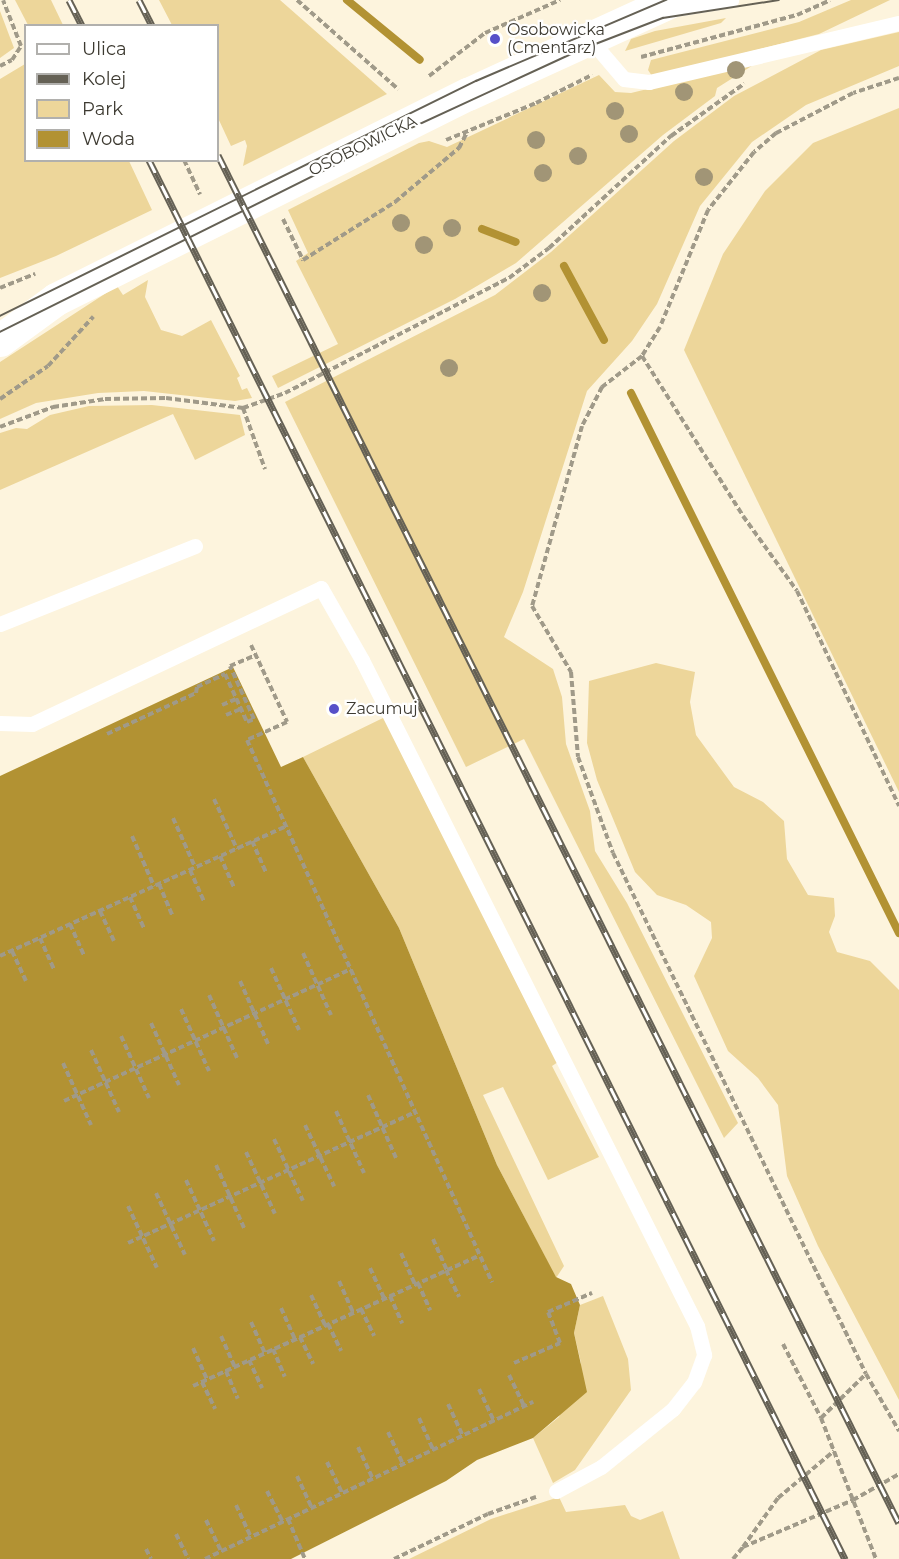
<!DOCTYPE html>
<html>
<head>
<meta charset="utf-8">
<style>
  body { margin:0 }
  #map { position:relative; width:899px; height:1559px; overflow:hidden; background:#fdf4dd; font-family:Montserrat,sans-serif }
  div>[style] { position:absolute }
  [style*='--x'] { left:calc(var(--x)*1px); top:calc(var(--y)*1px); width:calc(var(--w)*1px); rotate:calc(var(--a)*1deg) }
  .green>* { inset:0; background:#edd69a }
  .water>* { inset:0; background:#b29233 }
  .stream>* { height:8px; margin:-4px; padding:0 4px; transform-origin:4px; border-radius:4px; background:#b29233 }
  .path>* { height:4px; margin-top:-2px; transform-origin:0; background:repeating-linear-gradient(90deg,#a09a89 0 6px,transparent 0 9px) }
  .service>* { height:15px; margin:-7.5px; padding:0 7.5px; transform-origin:7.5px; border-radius:7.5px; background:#fff }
  .tertiary>* { height:33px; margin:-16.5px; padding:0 16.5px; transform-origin:16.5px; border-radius:16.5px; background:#fff }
  .tram>* { height:1.5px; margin:-0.75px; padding:0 0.75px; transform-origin:0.75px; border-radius:0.75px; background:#656155 }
  .rail>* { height:7px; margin-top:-3.5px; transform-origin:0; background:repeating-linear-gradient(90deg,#fff 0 14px,#656155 0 28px); box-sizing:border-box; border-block:2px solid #656155 }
  .trees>* { width:18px; height:18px; margin:-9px; border-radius:50%; background:#a19576 }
  .dots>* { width:16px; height:16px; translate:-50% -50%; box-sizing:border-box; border:3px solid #fff; border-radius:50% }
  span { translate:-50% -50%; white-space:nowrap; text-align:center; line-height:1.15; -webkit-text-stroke:4.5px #fff; paint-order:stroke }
  .poi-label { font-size:16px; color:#3d3a31 }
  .left { translate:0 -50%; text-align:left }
  .street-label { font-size:16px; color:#3d3a31 }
  .legend { position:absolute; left:24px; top:24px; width:195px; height:138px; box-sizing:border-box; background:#fff; border:2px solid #b1b0ad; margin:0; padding:8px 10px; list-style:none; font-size:18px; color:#3d3a31 }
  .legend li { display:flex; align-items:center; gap:12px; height:30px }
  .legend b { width:30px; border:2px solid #b1b0ad }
</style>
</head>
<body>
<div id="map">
  <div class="green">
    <i style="clip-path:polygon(15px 0,51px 0,63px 25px,28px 25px)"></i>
    <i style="clip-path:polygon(159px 0,280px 0,387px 94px,243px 166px,247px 146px,245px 140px,231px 146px,218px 118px,218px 26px,172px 25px)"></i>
    <i style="clip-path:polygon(851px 0,890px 0,819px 34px,662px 74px,652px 76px,648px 70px,651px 60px,799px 22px)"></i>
    <i style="clip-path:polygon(0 11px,14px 48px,0 58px)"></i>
    <i style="clip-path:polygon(726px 18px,721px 23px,625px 51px,631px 39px,655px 31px)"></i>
    <i style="clip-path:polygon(899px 32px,899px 66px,806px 105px,752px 142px,700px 206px,657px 304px,632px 341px,587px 391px,523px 592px,504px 637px,553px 669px,562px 697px,566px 744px,590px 811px,595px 851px,627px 903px,738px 1123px,724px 1138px,524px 739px,466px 767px,285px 402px,495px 295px,551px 252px,674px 141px,734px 96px,821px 50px)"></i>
    <i style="clip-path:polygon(758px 62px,717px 88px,715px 96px,663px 135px,516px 263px,455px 299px,278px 388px,272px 376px,338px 344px,296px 261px,308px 253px,288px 210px,419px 143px,429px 141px,447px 147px,599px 75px,615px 92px,631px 93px)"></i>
    <i style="clip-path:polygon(25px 64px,26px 160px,129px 161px,152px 210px,56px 256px,0 278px,0 79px)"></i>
    <i style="clip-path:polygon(899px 108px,899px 792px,684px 350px,723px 254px,765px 191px,813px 143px)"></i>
    <i style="clip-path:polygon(148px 280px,145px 297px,161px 330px,182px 336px,211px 320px,240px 376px,237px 378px,242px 390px,247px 388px,252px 398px,235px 401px,144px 391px,98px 393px,36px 403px,0 419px,0 362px,117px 286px,123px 295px)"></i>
    <i style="clip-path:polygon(152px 405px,240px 415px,245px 435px,195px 460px,173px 414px,0 490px,0 433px,16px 428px,27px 429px,50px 415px,89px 406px)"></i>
    <i style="clip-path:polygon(656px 663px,695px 672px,690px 702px,696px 735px,734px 787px,763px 802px,784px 821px,787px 859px,808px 895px,834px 898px,835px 916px,829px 932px,837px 952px,870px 961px,899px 990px,899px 1400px,818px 1246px,787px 1176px,778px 1105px,758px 1078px,728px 1051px,694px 976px,712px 938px,711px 922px,686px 905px,657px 895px,635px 872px,597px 780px,587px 743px,589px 681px)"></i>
    <i style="clip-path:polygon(385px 717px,558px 1062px,552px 1066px,599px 1157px,548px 1180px,503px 1087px,483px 1095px,564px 1266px,556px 1278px,497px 1165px,399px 928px,303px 757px)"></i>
    <i style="clip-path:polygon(603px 1296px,628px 1359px,631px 1390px,575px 1470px,553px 1483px,533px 1438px,559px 1417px,581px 1363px,574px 1333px,580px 1305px)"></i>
    <i style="clip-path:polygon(559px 1497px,566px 1512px,625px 1505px,631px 1516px,640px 1520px,663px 1511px,680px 1559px,409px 1559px,491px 1519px)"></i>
  </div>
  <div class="water">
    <i style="clip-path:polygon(233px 667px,281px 767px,303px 757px,399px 928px,497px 1165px,556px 1277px,571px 1284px,580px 1305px,574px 1333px,587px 1392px,533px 1438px,477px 1460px,446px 1481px,291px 1559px,0 1559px,0 776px)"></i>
  </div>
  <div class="stream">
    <i style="--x:347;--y:0;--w:94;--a:39.4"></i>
    <i style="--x:482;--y:229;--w:36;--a:21"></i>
    <i style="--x:564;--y:266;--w:84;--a:61.6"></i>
    <i style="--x:631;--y:393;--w:603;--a:63.6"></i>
  </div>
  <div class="path">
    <i style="--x:297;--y:0;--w:135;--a:41.4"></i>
    <i style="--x:641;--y:57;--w:162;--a:-15.1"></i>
    <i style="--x:797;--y:15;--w:36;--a:-24"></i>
    <i style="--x:0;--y:66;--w:13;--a:-27"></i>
    <i style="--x:12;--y:60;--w:17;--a:-57"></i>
    <i style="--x:21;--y:46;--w:49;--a:-111.4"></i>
    <i style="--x:429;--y:76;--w:71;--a:-37.5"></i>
    <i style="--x:485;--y:33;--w:82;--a:-23.7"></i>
    <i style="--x:899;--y:78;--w:48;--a:161.9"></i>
    <i style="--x:853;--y:93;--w:87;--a:152.5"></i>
    <i style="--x:776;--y:133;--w:29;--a:139"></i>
    <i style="--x:754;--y:152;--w:74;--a:128.4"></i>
    <i style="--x:708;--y:210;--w:126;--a:112.3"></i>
    <i style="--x:660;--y:327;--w:34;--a:122"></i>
    <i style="--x:642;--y:356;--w:51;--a:142.2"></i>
    <i style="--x:602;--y:387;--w:44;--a:117.1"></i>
    <i style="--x:582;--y:426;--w:187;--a:105.5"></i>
    <i style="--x:532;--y:606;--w:77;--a:59.4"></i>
    <i style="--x:571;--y:672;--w:85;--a:85.3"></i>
    <i style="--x:578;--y:757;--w:102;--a:70"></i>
    <i style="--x:613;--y:853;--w:579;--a:64.1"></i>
    <i style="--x:866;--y:1374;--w:66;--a:59.9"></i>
    <i style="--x:446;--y:140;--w:97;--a:-22.3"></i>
    <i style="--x:536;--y:103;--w:63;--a:-26.6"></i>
    <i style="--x:184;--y:160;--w:38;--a:65"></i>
    <i style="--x:283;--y:219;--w:46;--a:64"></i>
    <i style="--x:303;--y:260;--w:109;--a:-32.2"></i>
    <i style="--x:395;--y:202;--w:84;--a:-40.2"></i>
    <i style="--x:459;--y:148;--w:16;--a:-63"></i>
    <i style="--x:0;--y:288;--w:38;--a:-22"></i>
    <i style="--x:642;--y:356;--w:189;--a:57.7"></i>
    <i style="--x:743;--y:516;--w:92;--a:54.2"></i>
    <i style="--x:797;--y:591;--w:238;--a:64.6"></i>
    <i style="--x:0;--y:399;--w:58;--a:-34.5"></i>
    <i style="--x:48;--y:366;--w:67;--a:-47.4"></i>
    <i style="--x:243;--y:408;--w:65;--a:70.2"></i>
    <i style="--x:0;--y:427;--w:57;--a:-20.7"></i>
    <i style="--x:53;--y:407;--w:53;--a:-8.7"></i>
    <i style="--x:105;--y:399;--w:61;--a:-0.9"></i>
    <i style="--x:166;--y:398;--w:78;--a:7.4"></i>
    <i style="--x:243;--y:408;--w:45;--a:-19.7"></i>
    <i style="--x:285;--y:393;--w:252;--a:-27.2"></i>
    <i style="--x:509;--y:278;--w:50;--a:-36.9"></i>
    <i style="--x:549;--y:248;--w:166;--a:-42.6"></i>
    <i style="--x:671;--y:136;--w:90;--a:-35.5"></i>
    <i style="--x:251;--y:645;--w:85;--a:64.9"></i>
    <i style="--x:287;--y:722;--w:44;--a:155.8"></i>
    <i style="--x:247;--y:740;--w:595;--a:65.68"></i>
    <i style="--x:222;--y:705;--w:15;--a:-23"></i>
    <i style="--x:226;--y:715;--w:16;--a:-22"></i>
    <i style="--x:107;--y:734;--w:98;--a:-24.7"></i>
    <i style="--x:196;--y:693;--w:6;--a:-81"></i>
    <i style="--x:197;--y:687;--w:31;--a:-25"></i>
    <i style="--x:225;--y:674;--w:53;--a:65.4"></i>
    <i style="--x:247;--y:722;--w:8;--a:-23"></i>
    <i style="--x:254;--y:719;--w:58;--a:-114.4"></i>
    <i style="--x:230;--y:666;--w:28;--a:-23"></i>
    <i style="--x:214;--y:799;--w:55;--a:65.3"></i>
    <i style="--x:173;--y:818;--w:54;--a:65.8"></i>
    <i style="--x:132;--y:836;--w:55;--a:66.3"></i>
    <i style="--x:252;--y:841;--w:35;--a:66"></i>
    <i style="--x:220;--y:856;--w:34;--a:66"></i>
    <i style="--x:190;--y:870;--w:34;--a:66"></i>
    <i style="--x:159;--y:884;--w:34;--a:67"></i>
    <i style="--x:130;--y:897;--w:34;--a:66"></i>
    <i style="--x:100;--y:911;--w:33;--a:65"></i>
    <i style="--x:70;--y:924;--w:34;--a:66"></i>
    <i style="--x:40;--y:938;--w:34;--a:66"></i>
    <i style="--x:12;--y:951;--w:33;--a:65"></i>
    <i style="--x:303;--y:953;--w:68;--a:65.7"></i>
    <i style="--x:0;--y:956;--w:314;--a:-24.4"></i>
    <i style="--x:271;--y:968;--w:68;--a:65.7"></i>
    <i style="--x:240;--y:981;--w:69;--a:66"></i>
    <i style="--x:209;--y:995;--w:69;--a:66"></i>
    <i style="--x:181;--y:1009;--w:68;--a:65.7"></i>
    <i style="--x:151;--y:1023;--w:68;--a:65.7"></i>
    <i style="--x:121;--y:1036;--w:68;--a:65.7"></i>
    <i style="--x:91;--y:1050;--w:68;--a:65.7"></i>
    <i style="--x:63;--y:1063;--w:68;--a:65.7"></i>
    <i style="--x:368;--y:1095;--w:69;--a:66"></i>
    <i style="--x:64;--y:1101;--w:316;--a:-24.7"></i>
    <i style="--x:336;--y:1111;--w:68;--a:65.7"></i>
    <i style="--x:305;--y:1125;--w:68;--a:64.6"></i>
    <i style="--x:274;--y:1139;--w:68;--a:64.9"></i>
    <i style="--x:246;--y:1152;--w:68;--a:64.9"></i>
    <i style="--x:216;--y:1165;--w:69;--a:66"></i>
    <i style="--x:186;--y:1180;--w:67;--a:65.3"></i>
    <i style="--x:156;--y:1193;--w:68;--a:64.9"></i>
    <i style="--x:128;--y:1206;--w:68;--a:64.9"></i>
    <i style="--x:433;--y:1239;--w:34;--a:66"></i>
    <i style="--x:128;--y:1243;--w:315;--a:-24.5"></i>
    <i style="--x:401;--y:1253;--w:34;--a:66"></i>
    <i style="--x:370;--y:1268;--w:33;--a:65"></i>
    <i style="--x:446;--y:1270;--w:30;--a:64"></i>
    <i style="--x:339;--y:1281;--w:34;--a:66"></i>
    <i style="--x:418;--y:1283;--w:30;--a:66"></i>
    <i style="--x:311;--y:1295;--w:33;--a:65"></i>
    <i style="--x:390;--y:1296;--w:30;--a:66"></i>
    <i style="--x:281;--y:1308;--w:34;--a:66"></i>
    <i style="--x:361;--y:1309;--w:30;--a:64"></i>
    <i style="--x:251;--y:1322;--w:34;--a:66"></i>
    <i style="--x:328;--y:1324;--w:30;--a:64"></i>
    <i style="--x:221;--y:1336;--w:34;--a:66"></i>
    <i style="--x:300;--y:1337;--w:30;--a:64"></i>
    <i style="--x:783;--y:1344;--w:83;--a:62.8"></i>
    <i style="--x:821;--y:1418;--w:151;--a:68.7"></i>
    <i style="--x:193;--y:1348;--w:34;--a:66"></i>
    <i style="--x:273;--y:1349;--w:30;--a:67"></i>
    <i style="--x:249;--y:1360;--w:31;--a:65"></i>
    <i style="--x:514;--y:1363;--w:50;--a:-23.5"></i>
    <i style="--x:560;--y:1343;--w:33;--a:-111"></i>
    <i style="--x:548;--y:1312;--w:48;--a:-23.4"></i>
    <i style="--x:226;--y:1371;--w:30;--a:67"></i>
    <i style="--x:509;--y:1375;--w:34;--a:64"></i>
    <i style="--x:202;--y:1382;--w:30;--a:64"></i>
    <i style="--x:193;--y:1386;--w:315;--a:-24.5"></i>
    <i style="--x:479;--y:1389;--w:35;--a:65"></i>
    <i style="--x:448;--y:1404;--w:35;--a:65"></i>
    <i style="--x:419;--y:1418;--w:35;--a:66"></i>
    <i style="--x:821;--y:1418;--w:63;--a:-44.4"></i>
    <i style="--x:388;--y:1432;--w:35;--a:65"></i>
    <i style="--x:358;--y:1447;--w:35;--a:65"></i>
    <i style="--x:327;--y:1462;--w:34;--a:64"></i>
    <i style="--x:297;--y:1476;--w:35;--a:65"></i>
    <i style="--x:267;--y:1491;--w:35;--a:63"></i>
    <i style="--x:236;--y:1505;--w:35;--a:65"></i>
    <i style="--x:288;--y:1519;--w:43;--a:67"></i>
    <i style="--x:206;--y:1520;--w:34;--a:64"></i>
    <i style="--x:176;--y:1534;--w:28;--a:64"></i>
    <i style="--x:743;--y:1547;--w:60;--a:-54.5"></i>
    <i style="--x:778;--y:1498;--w:73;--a:-40"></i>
    <i style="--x:146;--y:1549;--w:11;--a:63"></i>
    <i style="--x:205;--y:1559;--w:364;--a:-25.6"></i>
    <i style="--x:394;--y:1559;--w:104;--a:-25.6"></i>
    <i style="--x:488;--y:1514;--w:51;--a:-19.5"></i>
    <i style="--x:733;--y:1559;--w:16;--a:-50"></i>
    <i style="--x:743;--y:1547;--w:120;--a:-23.1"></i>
    <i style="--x:853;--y:1500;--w:53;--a:-29.5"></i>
  </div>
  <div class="service">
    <i style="--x:669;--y:10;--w:63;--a:-9.2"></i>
    <i style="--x:589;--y:38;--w:54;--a:49.5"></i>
    <i style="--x:624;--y:79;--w:25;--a:7"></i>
    <i style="--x:649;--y:82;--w:257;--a:-13.3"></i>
    <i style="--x:0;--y:624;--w:210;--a:-21.8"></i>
    <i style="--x:0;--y:723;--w:32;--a:2"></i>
    <i style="--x:32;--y:724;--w:319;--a:-25.2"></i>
    <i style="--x:321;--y:588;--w:83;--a:60.3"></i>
    <i style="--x:362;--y:660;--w:746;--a:63.3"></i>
    <i style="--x:697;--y:1326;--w:30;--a:76"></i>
    <i style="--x:704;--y:1355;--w:29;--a:110"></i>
    <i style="--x:694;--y:1382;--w:34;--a:128"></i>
    <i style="--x:673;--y:1409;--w:92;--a:141.1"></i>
    <i style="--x:601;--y:1467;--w:51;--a:151.9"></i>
  </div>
  <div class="tertiary">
    <i style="--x:0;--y:340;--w:69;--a:-36.2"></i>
    <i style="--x:56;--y:299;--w:460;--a:-26.5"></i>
    <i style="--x:468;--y:94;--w:226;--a:-24.6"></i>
  </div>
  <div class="tram">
    <i style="--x:0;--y:316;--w:531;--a:-26.28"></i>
    <i style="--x:476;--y:81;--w:207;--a:-23.1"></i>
    <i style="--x:0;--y:332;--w:428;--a:-26.5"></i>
    <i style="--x:383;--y:141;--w:217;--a:-24.8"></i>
    <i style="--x:580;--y:50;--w:89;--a:-21.1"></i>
    <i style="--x:663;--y:18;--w:117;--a:-8.8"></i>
  </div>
  <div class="rail">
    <i style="--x:69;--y:0;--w:29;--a:63"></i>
    <i style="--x:139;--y:0;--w:29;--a:63"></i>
    <i style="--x:218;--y:155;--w:1528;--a:63.54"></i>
    <i style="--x:149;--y:160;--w:1563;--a:63.55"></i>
  </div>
  <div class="trees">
    <i style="left:736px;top:70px"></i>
    <i style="left:684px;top:92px"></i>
    <i style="left:615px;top:111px"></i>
    <i style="left:629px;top:134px"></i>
    <i style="left:536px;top:140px"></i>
    <i style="left:578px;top:156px"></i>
    <i style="left:543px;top:173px"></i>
    <i style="left:704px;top:177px"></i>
    <i style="left:401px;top:223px"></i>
    <i style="left:452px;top:228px"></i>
    <i style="left:424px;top:245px"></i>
    <i style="left:542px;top:293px"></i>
    <i style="left:449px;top:368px"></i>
  </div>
  <div class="dots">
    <i style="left:495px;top:39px;background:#5750c8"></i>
    <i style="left:334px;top:709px;background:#5750c8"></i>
  </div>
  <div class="poi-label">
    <span class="left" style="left:507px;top:39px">Osobowicka<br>(Cmentarz)</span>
    <span class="left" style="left:346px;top:709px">Zacumuj</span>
  </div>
  <div class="street-label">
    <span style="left:363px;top:146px;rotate:-26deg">OSOBOWICKA</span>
  </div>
  <ul class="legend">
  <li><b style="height:8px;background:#fff"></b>Ulica</li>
  <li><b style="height:8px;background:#656155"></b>Kolej</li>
  <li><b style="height:16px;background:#edd69a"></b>Park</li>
  <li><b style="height:16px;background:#b29233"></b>Woda</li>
  </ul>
</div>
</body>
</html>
